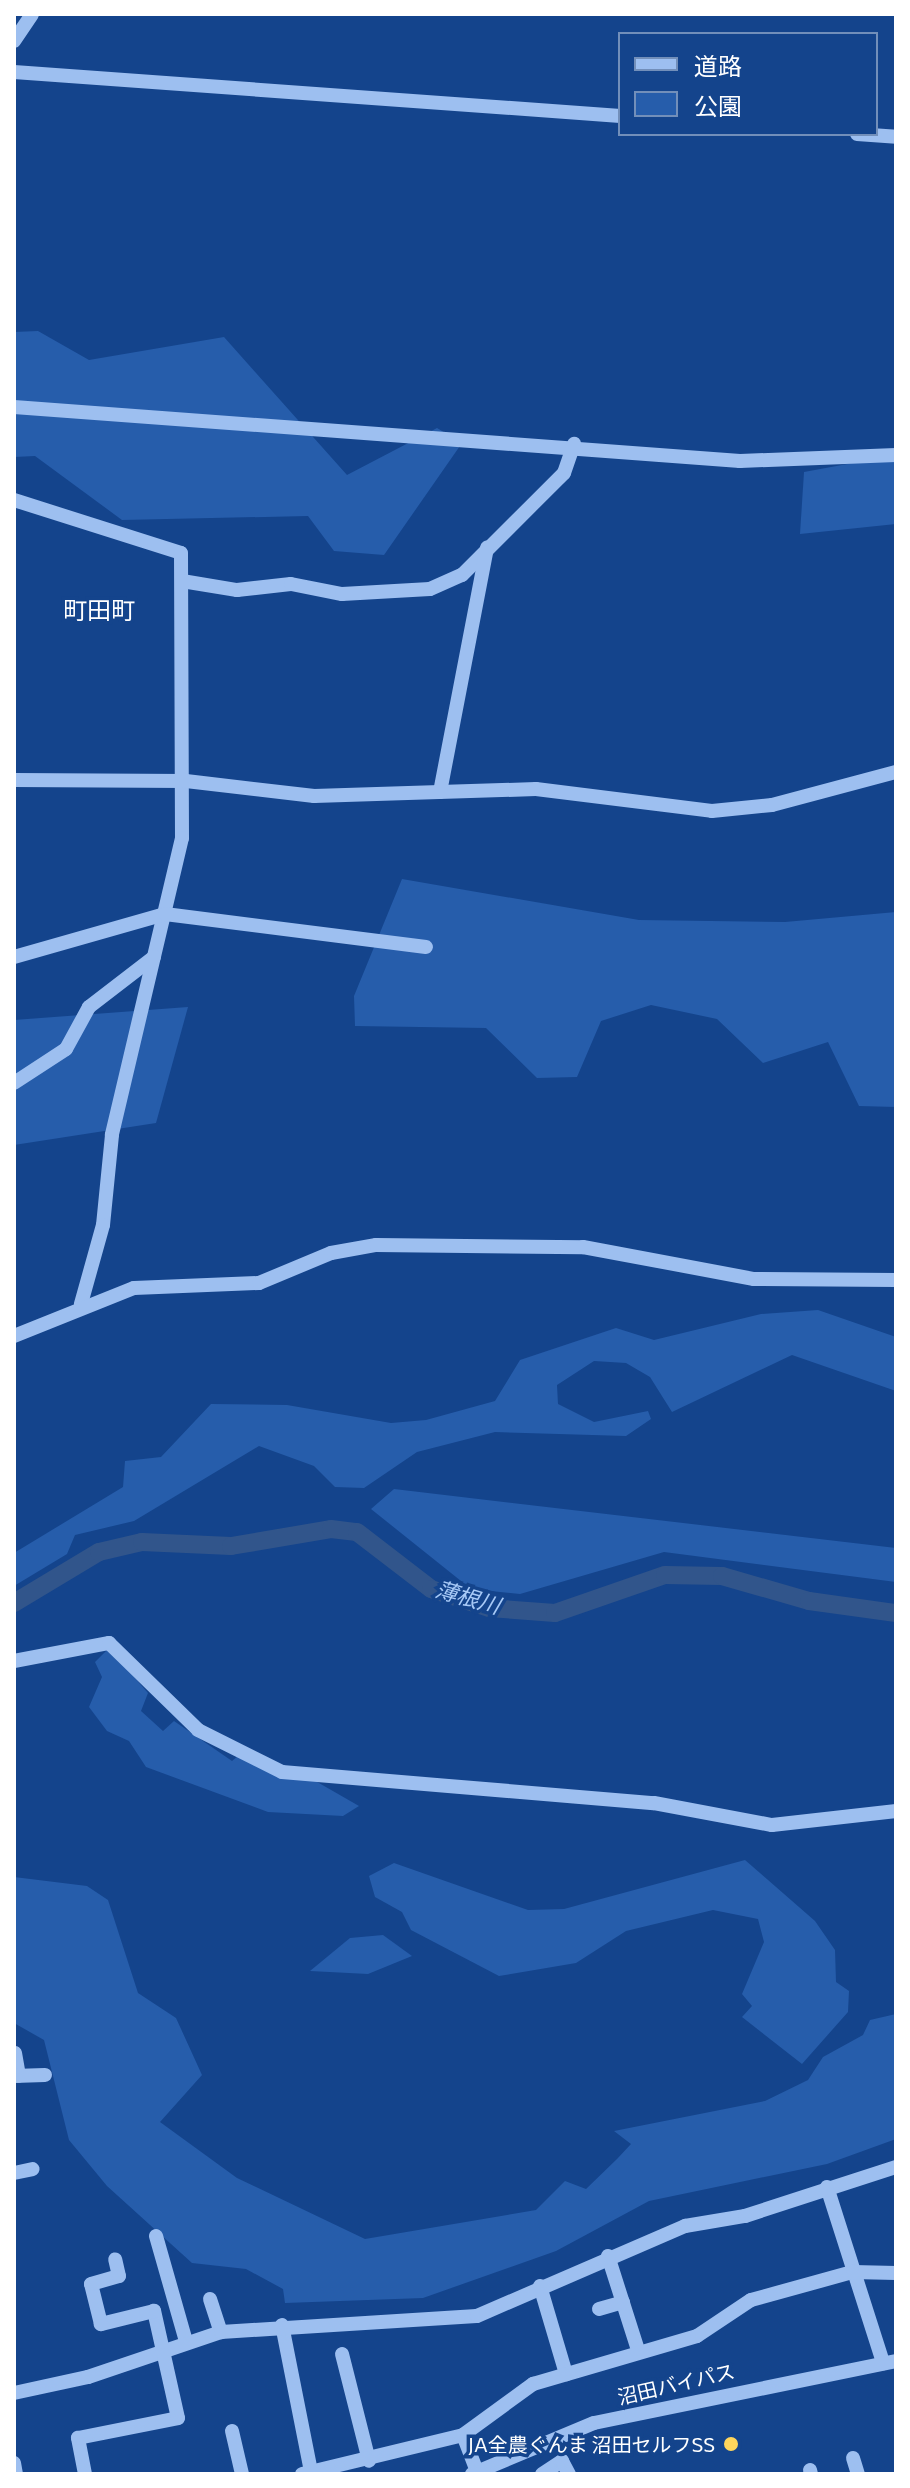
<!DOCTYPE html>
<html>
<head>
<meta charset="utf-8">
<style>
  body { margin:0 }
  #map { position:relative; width:910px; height:2488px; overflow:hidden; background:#14448c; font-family:Commissioner,"Noto Sans JP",sans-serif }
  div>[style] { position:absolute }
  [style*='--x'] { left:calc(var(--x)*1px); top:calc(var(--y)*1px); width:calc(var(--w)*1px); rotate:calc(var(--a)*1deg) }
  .green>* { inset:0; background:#265dab }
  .river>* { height:18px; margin:-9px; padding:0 9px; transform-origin:9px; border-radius:9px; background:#31558b }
  .minor>* { height:14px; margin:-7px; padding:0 7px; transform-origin:7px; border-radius:7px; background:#9dbff0 }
  .dots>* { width:22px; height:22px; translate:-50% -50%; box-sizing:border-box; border:4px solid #14448c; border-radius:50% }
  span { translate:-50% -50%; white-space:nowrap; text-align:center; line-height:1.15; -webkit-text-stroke:7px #14448c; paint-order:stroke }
  .street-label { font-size:20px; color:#fff }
  .poi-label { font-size:20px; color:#fff }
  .right { translate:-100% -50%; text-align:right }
  .water-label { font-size:22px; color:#a8caf7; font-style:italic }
  .quarter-label { font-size:24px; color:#fff }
  .frame { position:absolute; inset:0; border:16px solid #fff; pointer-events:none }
  .legend { position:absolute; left:618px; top:32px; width:260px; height:104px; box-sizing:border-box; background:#14448c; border:2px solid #728fba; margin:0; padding:10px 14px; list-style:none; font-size:24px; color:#fff }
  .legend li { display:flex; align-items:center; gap:16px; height:40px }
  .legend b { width:40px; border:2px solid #728fba }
</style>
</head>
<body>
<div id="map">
  <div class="green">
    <i style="clip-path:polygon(38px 331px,89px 360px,224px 337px,347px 475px,437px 428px,462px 443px,384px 555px,334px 551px,308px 516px,122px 520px,35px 456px,14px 457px,14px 332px)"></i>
    <i style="clip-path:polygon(896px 455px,896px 524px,800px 534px,804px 472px)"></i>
    <i style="clip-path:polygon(402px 879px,639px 920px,785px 922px,896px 912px,896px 1107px,859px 1106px,828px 1042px,763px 1063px,717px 1019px,651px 1005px,601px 1021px,577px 1077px,537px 1078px,486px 1028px,355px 1026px,354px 996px)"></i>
    <i style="clip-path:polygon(188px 1007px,156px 1123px,14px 1145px,14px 1020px)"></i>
    <i style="clip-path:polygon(818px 1310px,896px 1337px,896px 1391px,792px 1355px,672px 1412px,650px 1377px,626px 1363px,594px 1361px,557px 1385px,558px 1404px,594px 1422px,648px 1411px,651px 1419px,626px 1436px,495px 1432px,417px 1452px,364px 1488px,335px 1487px,314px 1466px,259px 1446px,134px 1521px,75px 1535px,67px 1554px,14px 1586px,14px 1553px,123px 1487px,125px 1461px,161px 1457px,211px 1404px,287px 1405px,391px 1423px,426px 1420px,495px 1401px,520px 1360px,616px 1328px,654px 1340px,761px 1314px)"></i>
    <i style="clip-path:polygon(394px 1489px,896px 1548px,896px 1582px,664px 1552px,520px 1594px,471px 1589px,371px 1509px)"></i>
    <i style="clip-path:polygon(109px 1648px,148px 1693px,141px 1711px,163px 1731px,174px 1721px,232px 1761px,239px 1755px,312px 1779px,359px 1806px,343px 1816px,268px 1812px,146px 1767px,129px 1741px,107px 1731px,89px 1707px,102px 1677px,95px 1662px)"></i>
    <i style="clip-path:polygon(745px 1860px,815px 1921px,835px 1950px,836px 1982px,849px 1991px,848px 2012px,802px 2064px,742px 2017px,752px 2006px,742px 1994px,764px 1942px,758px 1919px,713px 1910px,626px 1931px,576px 1963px,499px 1976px,411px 1930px,402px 1912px,375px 1897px,369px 1876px,394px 1863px,528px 1910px,564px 1909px)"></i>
    <i style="clip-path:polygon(14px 1877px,87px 1886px,108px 1900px,138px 1993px,176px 2018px,202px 2075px,160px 2122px,237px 2178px,365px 2239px,536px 2210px,565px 2181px,586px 2189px,617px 2159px,631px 2144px,614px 2131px,765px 2101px,808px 2080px,823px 2057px,863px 2035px,870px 2020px,896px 2014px,896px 2139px,827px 2164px,649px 2201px,556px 2251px,423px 2298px,285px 2303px,283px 2289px,246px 2269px,192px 2263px,107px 2186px,69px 2140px,44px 2040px,14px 2023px)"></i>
    <i style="clip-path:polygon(383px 1935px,412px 1956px,368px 1974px,310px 1971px,350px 1938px)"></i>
  </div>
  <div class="river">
    <i style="--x:14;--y:1603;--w:99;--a:-31"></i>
    <i style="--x:99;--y:1552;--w:44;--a:-13.1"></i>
    <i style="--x:142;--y:1542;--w:89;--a:2.6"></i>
    <i style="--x:231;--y:1546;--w:101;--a:-9.6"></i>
    <i style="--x:331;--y:1529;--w:26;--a:7"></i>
    <i style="--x:357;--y:1532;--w:93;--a:37.6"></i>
    <i style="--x:431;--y:1589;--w:61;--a:18.1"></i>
    <i style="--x:489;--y:1608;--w:66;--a:4.3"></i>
    <i style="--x:555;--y:1613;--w:116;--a:-19.1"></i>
    <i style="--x:665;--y:1575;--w:57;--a:1"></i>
    <i style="--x:722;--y:1576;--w:91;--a:16"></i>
    <i style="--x:809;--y:1601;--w:88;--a:7.9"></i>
  </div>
  <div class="minor">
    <i style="--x:14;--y:41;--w:32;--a:-56"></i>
    <i style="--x:14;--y:72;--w:608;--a:4.15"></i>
    <i style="--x:857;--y:134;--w:39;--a:4"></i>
    <i style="--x:14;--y:407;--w:728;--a:4.25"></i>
    <i style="--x:740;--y:461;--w:156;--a:-2.2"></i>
    <i style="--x:14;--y:500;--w:175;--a:17.6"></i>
    <i style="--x:181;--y:553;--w:285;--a:89.8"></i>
    <i style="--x:182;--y:838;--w:305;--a:103.3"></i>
    <i style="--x:112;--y:1135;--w:90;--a:95.7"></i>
    <i style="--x:103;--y:1225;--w:82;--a:105.6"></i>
    <i style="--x:182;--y:581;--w:56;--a:9.3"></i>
    <i style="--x:237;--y:590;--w:54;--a:-6.3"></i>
    <i style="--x:291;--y:584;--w:52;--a:11.1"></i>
    <i style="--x:342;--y:594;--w:88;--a:-3.3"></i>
    <i style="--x:430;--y:589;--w:35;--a:-24"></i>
    <i style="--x:462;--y:575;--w:144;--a:-45"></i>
    <i style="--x:564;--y:473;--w:31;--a:-71"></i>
    <i style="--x:14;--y:780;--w:172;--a:0.3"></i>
    <i style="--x:186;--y:781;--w:129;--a:6.7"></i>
    <i style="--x:314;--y:796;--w:222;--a:-1.8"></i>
    <i style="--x:536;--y:789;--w:177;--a:7.1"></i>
    <i style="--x:712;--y:811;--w:60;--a:-5.7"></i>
    <i style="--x:772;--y:805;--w:128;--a:-14.9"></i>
    <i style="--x:440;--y:792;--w:249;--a:-79.1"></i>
    <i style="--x:14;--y:957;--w:157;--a:-15.9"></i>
    <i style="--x:165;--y:914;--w:263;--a:7.2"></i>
    <i style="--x:14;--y:1083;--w:62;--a:-33.2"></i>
    <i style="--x:66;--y:1049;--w:48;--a:-61.3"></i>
    <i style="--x:89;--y:1007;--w:82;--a:-37.6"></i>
    <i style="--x:14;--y:1336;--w:129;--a:-21.8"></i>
    <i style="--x:134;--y:1288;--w:125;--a:-2.3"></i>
    <i style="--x:259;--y:1283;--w:78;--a:-22.6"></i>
    <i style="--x:331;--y:1253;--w:46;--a:-10.1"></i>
    <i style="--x:376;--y:1245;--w:207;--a:0.6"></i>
    <i style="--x:583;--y:1247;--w:174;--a:10.6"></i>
    <i style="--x:754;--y:1279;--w:142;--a:0.4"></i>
    <i style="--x:14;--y:1661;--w:97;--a:-10.7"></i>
    <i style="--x:109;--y:1643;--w:124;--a:44.3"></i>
    <i style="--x:198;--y:1730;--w:94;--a:26.6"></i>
    <i style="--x:282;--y:1772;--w:373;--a:4.8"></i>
    <i style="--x:654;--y:1803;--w:120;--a:10.6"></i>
    <i style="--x:772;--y:1825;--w:125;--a:-6.4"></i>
    <i style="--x:15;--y:2053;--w:23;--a:80"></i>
    <i style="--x:14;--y:2076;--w:31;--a:-2"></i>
    <i style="--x:14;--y:2173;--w:19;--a:-12"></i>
    <i style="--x:827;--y:2187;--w:185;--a:72.3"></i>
    <i style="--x:156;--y:2236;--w:109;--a:74.1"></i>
    <i style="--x:608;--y:2256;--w:99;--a:72.3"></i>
    <i style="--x:540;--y:2286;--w:92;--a:73.5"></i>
    <i style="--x:210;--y:2299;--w:35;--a:72"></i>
    <i style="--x:599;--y:2309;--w:25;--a:-16"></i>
    <i style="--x:282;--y:2325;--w:150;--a:78.8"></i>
    <i style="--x:342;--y:2354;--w:110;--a:75.8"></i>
    <i style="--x:14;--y:2393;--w:76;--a:-12.2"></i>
    <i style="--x:88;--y:2377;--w:140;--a:-18.7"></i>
    <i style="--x:221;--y:2332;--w:256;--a:-3.6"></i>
    <i style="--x:477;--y:2316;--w:227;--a:-23.4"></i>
    <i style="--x:685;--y:2226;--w:61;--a:-9.5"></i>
    <i style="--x:745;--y:2216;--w:159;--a:-18"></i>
    <i style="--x:232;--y:2431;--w:44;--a:76.9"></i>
    <i style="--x:463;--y:2435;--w:42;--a:69"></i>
    <i style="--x:853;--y:2458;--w:17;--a:73"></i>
    <i style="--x:14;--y:2463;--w:11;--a:80"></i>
    <i style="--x:810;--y:2470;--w:4;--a:76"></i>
    <i style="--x:85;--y:2474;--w:37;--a:-101"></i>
    <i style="--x:78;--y:2438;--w:102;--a:-11.3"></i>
    <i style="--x:178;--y:2418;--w:110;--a:-102.6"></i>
    <i style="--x:154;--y:2311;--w:55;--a:166.2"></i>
    <i style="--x:101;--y:2324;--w:41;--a:-104"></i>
    <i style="--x:91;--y:2284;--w:29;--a:-16"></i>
    <i style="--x:119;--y:2276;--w:17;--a:-103"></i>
    <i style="--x:302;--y:2474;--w:166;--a:-13.6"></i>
    <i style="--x:463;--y:2435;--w:87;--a:-36.1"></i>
    <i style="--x:533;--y:2384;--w:171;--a:-16.3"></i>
    <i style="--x:697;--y:2336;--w:65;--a:-33.7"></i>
    <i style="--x:751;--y:2300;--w:106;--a:-15.4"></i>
    <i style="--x:853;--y:2272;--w:43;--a:1.3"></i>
    <i style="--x:472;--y:2474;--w:132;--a:-22.7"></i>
    <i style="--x:594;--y:2423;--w:308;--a:-11.6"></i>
    <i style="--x:542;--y:2474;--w:24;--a:-33"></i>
    <i style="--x:562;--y:2461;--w:15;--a:62"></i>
  </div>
  <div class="dots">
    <i style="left:731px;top:2444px;background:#ffd65c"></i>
  </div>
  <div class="street-label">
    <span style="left:676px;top:2384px;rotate:-13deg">沼田バイパス</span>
  </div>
  <div class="poi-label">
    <span class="right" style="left:715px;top:2444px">JA全農ぐんま 沼田セルフSS</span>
  </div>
  <div class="water-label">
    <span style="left:468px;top:1597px;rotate:16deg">薄根川</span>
  </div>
  <div class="quarter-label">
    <span style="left:99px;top:610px">町田町</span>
  </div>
  <div class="frame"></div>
  <ul class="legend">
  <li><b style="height:10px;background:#9dbff0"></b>道路</li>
  <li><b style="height:22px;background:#265dab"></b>公園</li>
  </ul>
</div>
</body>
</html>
